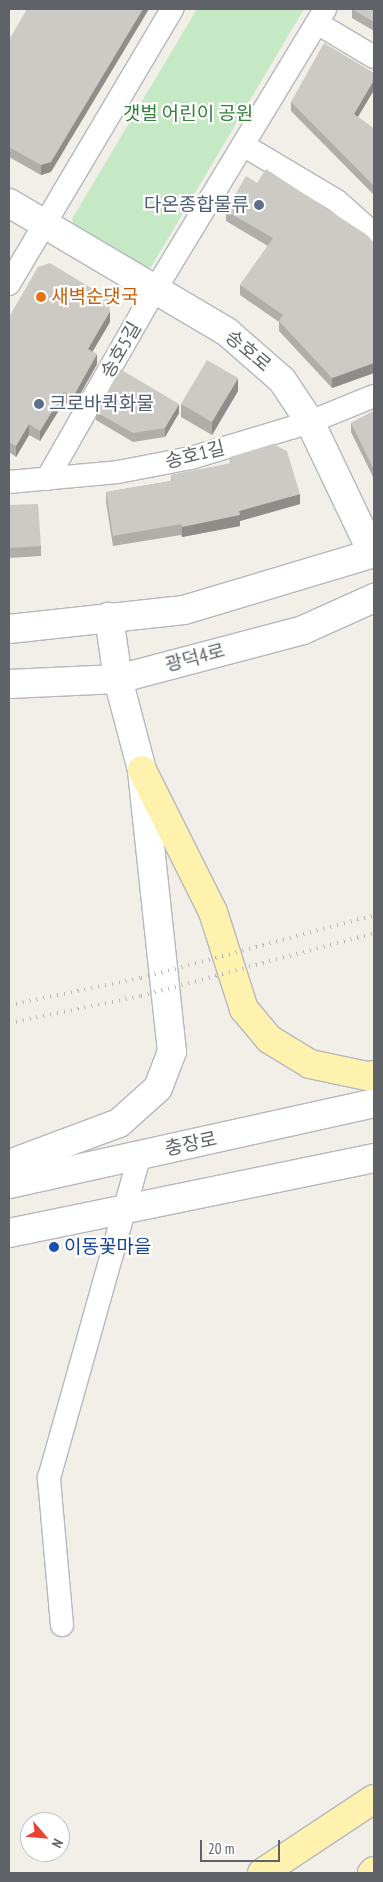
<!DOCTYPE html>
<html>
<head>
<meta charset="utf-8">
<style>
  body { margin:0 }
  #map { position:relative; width:383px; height:1882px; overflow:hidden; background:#f1efe8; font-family:"PT Sans Narrow","Noto Sans KR",sans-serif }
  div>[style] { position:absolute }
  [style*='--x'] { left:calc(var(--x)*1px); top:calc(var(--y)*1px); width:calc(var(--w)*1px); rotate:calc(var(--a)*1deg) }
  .green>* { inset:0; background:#c5e8c5 }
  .roads { filter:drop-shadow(1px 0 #b5b8bc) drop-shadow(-1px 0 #b5b8bc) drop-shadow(0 1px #b5b8bc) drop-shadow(0 -1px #b5b8bc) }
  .street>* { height:22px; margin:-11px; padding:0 11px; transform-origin:11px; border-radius:11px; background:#fff }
  .secondary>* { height:28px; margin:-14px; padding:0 14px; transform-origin:14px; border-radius:14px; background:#fff }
  .primary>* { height:28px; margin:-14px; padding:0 14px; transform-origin:14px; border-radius:14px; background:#fff2af }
  .rail>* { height:4px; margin-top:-2px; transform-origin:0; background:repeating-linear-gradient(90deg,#b6b7b8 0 1px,transparent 0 7px) }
  .wall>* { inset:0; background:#afaea9 }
  .shaded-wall>* { inset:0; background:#8f8d8a }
  .building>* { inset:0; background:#cccac5 }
  .dots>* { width:14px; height:14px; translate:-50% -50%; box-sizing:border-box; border:2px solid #fff; border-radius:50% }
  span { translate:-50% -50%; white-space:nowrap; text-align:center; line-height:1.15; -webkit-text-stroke:4.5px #fff; paint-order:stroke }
  .park-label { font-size:19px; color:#348238 }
  .service-label { font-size:19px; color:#4e5e75 }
  .right { translate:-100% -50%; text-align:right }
  .left { translate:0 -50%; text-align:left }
  .food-label { font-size:19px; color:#c56008 }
  .street-label { font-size:19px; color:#5f6368 }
  .transit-label { font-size:19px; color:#164399 }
  .frame { position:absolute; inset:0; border:10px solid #5f6368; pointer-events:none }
  .north { position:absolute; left:20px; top:1812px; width:50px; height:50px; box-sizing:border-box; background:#fff; border:1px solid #bfc1c3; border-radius:50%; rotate:117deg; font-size:14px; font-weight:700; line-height:20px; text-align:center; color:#5f6368 }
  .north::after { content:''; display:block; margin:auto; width:18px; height:22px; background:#ea4335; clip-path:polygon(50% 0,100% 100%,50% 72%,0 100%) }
  .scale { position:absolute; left:200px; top:1840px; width:80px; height:22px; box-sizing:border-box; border:2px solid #5f6368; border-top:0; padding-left:6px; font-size:15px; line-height:18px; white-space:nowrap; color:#5f6368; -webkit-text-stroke:4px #fff; paint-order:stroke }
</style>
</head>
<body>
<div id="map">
  <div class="green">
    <i style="clip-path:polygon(197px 9px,304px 9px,151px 267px,138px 270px,75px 233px,72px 219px)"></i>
  </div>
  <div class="roads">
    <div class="street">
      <i style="--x:317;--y:23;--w:66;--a:30.8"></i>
      <i style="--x:243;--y:145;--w:109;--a:30.8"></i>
      <i style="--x:337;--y:201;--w:50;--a:41.7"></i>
      <i style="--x:9;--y:284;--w:320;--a:-59.3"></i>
      <i style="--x:47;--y:479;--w:218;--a:-60.3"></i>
      <i style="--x:155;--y:290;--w:328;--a:-58.8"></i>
      <i style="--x:9;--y:482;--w:109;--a:-5.2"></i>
      <i style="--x:118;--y:472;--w:74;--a:-10.9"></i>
      <i style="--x:191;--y:458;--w:124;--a:-16.8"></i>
      <i style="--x:310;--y:422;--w:69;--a:-22.1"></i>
      <i style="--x:62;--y:1625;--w:148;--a:-95.1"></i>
      <i style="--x:49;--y:1478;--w:336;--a:-74.3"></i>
    </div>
    <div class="secondary">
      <i style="--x:9;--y:203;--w:253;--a:30.6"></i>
      <i style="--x:227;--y:332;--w:73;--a:41.1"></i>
      <i style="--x:282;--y:380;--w:50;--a:56.3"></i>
      <i style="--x:310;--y:422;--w:146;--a:64.5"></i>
      <i style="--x:9;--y:629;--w:176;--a:-6.2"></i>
      <i style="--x:184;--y:610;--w:198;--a:-16.7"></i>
      <i style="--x:9;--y:684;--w:109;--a:-2.6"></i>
      <i style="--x:118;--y:679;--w:191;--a:-14.8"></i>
      <i style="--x:303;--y:630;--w:78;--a:-24.3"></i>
      <i style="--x:9;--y:1164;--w:117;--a:-20.4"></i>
      <i style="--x:119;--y:1123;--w:52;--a:-41.9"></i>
      <i style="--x:158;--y:1088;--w:39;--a:-69"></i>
      <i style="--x:172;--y:1052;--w:284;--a:-96.1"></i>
      <i style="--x:142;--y:770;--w:94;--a:-104.8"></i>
      <i style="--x:118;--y:679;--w:63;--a:-98.3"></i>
      <i style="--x:9;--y:1184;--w:374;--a:-12.5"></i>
      <i style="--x:9;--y:1233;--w:373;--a:-11.6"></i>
    </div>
    <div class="primary">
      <i style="--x:142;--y:770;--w:159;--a:63.4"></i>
      <i style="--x:213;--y:912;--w:102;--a:72.3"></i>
      <i style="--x:244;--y:1009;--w:39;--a:50"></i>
      <i style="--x:269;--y:1039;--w:48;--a:31.4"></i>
      <i style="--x:310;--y:1064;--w:58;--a:11.9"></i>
      <i style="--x:367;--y:1076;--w:7;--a:-8"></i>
      <i style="--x:262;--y:1873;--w:134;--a:-33.5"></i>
      <i style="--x:372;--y:1873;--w:3;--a:-45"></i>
    </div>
  </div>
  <div class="rail">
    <i style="--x:9;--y:1005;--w:135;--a:-11.6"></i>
    <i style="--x:141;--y:978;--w:241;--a:-15.1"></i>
    <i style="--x:9;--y:1023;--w:135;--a:-11.6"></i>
    <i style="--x:141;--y:996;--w:241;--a:-15.1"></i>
  </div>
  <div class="wall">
    <i style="clip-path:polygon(352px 9px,374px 9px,374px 31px,352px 18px)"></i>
    <i style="clip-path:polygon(9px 40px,51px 172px,41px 175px,9px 157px)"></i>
    <i style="clip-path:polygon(374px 73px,374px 90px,358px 117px,374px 129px,374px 195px,291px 111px,291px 102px)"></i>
    <i style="clip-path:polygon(257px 183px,374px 243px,374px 373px,332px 388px,279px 331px,279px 322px,240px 295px,240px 285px,268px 246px,226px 221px,226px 211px)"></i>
    <i style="clip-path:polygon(9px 317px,110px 322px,93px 351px,97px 364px,73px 407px,64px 402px,40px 441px,29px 435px,16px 457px,9px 452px)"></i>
    <i style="clip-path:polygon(238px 391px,212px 435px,181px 417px,181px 404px)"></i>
    <i style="clip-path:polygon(374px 411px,374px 479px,351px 432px,351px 423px)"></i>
    <i style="clip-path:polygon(96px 412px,179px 413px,165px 437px,133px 442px,96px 420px)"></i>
    <i style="clip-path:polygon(230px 457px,300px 504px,240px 521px,240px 526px,182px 537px,181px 535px,113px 546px,106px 502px,106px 492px,171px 481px,171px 475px,230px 464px)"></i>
    <i style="clip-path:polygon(9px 505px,41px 546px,41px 556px,9px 558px)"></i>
  </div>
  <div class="shaded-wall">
    <i style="clip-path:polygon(143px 9px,149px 9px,51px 172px,41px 175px,41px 165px)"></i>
    <i style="clip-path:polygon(374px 80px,374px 90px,354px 123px,354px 114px)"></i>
    <i style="clip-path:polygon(110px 311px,110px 322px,88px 359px,88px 349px)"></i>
    <i style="clip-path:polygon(97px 354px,97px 364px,73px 407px,73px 397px)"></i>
    <i style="clip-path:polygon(374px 363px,374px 373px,332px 388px,332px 378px)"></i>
    <i style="clip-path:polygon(238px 378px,238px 391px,212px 435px,212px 422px)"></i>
    <i style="clip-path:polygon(64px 392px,64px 402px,40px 441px,40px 431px)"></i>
    <i style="clip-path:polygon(179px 404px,179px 413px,165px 437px,165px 428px)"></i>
    <i style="clip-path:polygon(29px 424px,29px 435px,16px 457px,16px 446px)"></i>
    <i style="clip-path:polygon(300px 494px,300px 504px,240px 521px,240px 526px,182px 537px,182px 527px)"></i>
  </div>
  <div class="building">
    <i style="clip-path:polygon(27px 9px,143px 9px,51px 162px,41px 165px,9px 147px,9px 40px)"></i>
    <i style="clip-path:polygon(352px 9px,374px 9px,374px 22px)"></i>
    <i style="clip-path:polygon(324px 43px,374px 73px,374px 80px,354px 114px,374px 129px,374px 186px,291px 102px)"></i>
    <i style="clip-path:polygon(266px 169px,367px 235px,374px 243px,374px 363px,332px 378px,279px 321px,283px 315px,240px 285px,273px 238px,226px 211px,246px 176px,257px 183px)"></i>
    <i style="clip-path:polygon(50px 263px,109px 299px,110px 311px,88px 349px,97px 354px,73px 397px,64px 392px,40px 431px,29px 424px,16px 446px,9px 442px,9px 317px,38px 267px)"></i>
    <i style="clip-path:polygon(207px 360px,238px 378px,212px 422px,181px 404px)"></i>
    <i style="clip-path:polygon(120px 369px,179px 404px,165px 428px,133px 433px,96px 412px)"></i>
    <i style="clip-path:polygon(374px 411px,374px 470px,351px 423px)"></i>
    <i style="clip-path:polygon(273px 444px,287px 451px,300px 494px,239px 511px,240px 515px,182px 527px,181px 524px,113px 536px,106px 492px,172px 481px,171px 475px,231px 463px,230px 457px)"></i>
    <i style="clip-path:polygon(38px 504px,41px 546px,9px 548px,9px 505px)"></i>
  </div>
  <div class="dots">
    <i style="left:259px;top:205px;background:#5c6f8a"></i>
    <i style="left:41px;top:297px;background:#e8710a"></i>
    <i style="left:39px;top:404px;background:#5c6f8a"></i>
    <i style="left:54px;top:1247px;background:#1a4fb4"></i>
  </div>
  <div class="park-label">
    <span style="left:188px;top:114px">갯벌 어린이 공원</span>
  </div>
  <div class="service-label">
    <span class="right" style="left:249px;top:205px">다온종합물류</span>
    <span class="left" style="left:49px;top:404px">크로바퀵화물</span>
  </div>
  <div class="food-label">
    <span class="left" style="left:51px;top:297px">새벽순댓국</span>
  </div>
  <div class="street-label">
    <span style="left:121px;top:350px;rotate:-60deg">송호5길</span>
    <span style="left:248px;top:351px;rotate:40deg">송호로</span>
    <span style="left:195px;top:455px;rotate:-14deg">송호1길</span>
    <span style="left:195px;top:658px;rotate:-15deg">광덕4로</span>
    <span style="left:191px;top:1144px;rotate:-12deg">충장로</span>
  </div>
  <div class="transit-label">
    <span class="left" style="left:64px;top:1247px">이동꽃마을</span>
  </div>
  <div class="frame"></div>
  <div class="north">N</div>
  <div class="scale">20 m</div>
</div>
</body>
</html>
